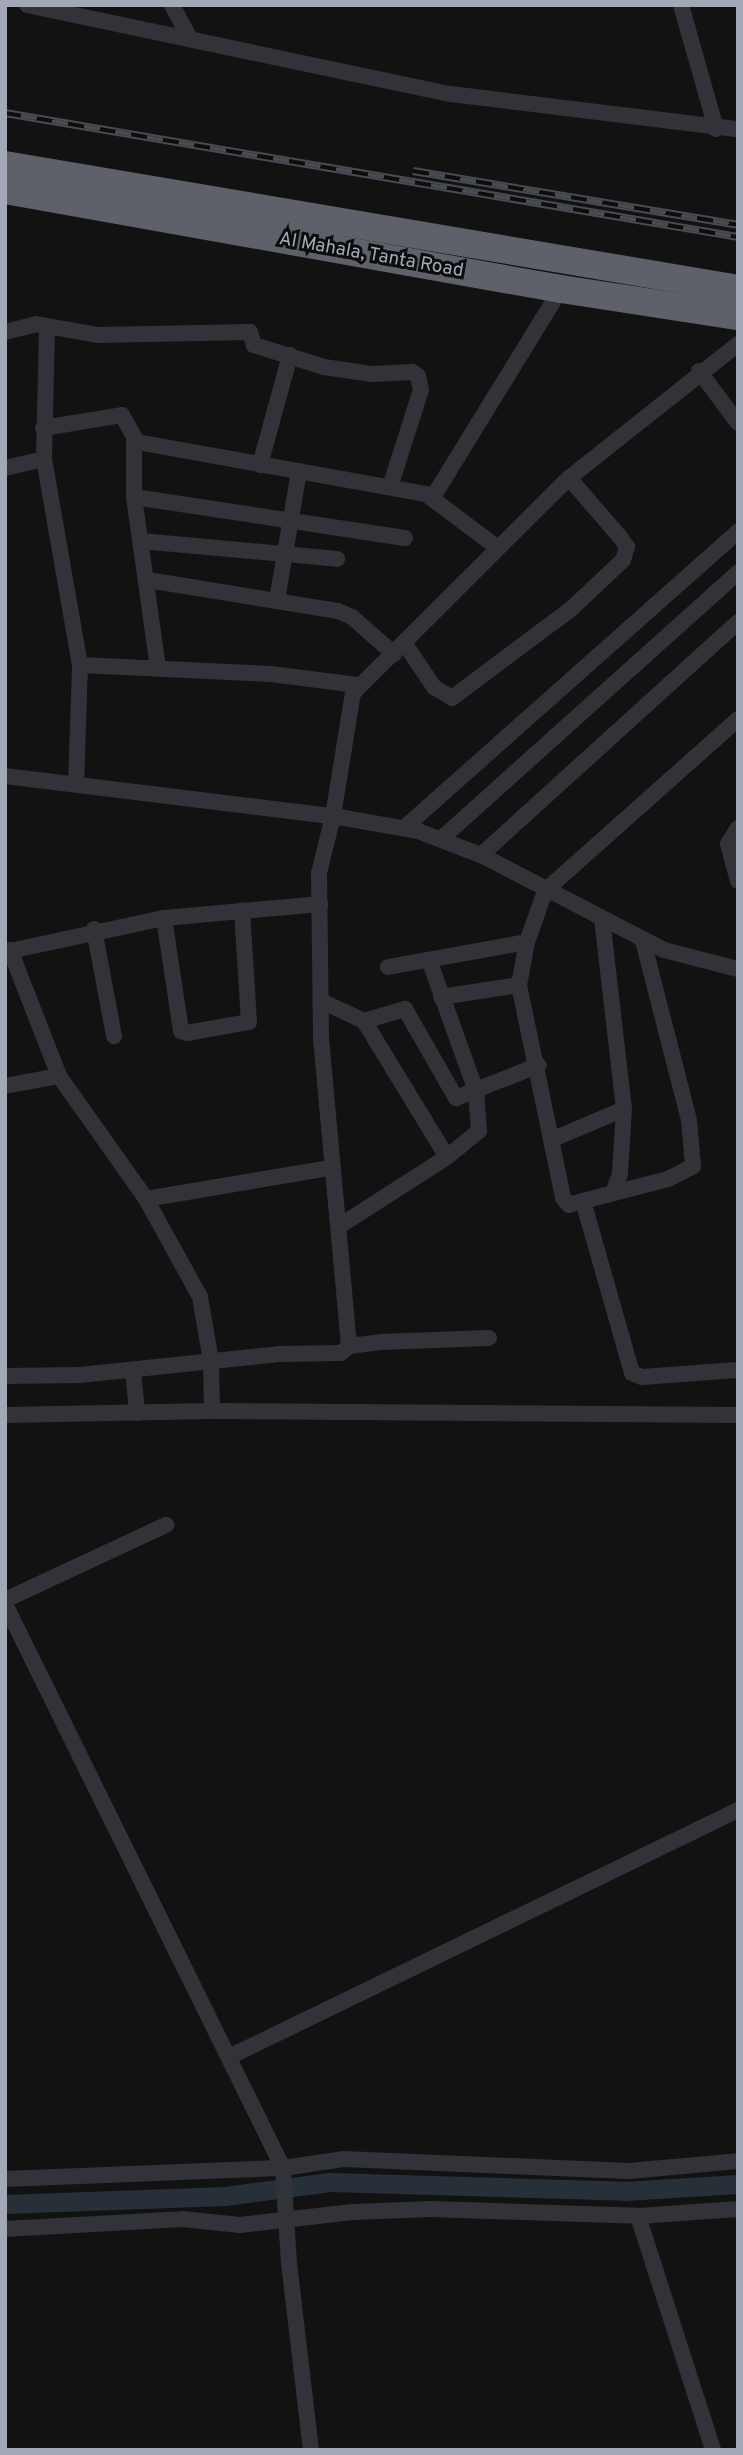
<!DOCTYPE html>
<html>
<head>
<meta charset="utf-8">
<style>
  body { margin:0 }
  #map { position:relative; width:743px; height:2455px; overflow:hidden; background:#121213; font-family:Overpass,sans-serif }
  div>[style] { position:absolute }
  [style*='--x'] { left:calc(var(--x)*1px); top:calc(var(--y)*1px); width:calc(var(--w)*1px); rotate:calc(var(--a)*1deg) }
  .canal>* { height:19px; margin:-9.5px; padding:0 9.5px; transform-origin:9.5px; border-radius:9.5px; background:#273038 }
  .street>* { height:16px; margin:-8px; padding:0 8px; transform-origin:8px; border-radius:8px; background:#323339 }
  .highway>* { height:28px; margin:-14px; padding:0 14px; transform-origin:14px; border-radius:14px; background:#5e616a }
  .rail>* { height:8px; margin-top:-4px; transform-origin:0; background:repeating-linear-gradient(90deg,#0d0d0e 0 16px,#494b52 0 32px); box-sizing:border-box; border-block:2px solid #494b52 }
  span { translate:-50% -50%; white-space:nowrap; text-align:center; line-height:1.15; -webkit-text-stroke:6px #0d0d0e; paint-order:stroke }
  .street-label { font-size:19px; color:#a2a8b5 }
  .frame { position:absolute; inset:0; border:7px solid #a2a8b5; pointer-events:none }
</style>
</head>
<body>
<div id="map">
  <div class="canal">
    <i style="--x:5;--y:2204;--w:220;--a:-2.1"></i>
    <i style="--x:225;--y:2196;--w:106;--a:-7.6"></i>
    <i style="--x:330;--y:2182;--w:295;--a:1.7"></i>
    <i style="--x:625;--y:2191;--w:113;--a:-3.5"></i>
  </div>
  <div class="street">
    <i style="--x:27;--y:5;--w:433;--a:11.9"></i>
    <i style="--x:451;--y:94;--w:289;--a:7"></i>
    <i style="--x:172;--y:5;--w:36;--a:62"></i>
    <i style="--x:681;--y:5;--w:129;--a:74.2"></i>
    <i style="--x:47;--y:327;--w:132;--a:91.3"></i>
    <i style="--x:44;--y:459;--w:209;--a:80.1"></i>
    <i style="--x:80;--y:665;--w:119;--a:91.9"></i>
    <i style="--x:5;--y:332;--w:32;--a:-14"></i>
    <i style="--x:36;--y:324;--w:62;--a:10.2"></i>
    <i style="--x:97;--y:335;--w:153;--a:-1.1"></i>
    <i style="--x:250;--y:332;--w:14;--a:73"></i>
    <i style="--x:254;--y:345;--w:73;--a:17.4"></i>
    <i style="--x:324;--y:367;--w:49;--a:8.3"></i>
    <i style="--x:372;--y:374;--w:40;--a:-2.9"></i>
    <i style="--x:412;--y:372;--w:7;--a:34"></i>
    <i style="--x:418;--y:376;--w:14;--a:78"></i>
    <i style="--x:421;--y:390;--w:102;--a:107.7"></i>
    <i style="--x:699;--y:371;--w:65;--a:53.1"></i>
    <i style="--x:43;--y:428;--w:80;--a:-9.3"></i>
    <i style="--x:122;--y:415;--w:31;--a:61"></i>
    <i style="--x:137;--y:442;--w:294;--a:10.2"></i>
    <i style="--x:426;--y:494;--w:90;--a:36.9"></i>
    <i style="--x:134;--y:441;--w:56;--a:90"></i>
    <i style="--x:134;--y:497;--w:173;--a:82"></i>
    <i style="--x:260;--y:465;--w:114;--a:-74.7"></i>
    <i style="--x:5;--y:468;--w:40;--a:-13"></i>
    <i style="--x:134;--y:497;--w:274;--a:8.6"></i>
    <i style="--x:433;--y:497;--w:244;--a:-58.4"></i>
    <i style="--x:141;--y:541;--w:197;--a:5.2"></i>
    <i style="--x:148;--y:580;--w:193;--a:9.3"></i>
    <i style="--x:338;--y:611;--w:15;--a:23"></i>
    <i style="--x:352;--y:617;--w:56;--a:41.4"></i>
    <i style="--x:277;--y:600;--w:131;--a:-80.3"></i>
    <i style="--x:405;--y:644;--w:52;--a:56"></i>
    <i style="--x:434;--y:687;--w:21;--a:31"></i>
    <i style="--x:452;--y:698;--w:149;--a:-36.8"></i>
    <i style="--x:571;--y:609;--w:71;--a:-43.3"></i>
    <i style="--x:623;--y:560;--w:14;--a:-73"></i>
    <i style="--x:627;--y:547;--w:12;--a:-125"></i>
    <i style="--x:620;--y:537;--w:78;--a:-130.8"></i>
    <i style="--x:80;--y:665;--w:191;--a:2.7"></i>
    <i style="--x:271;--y:674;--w:87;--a:7.3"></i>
    <i style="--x:738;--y:719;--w:259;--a:138.3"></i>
    <i style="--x:545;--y:891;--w:54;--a:109.4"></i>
    <i style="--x:527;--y:942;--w:44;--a:100.5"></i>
    <i style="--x:519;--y:985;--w:217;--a:78.3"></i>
    <i style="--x:563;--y:1198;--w:9;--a:49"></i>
    <i style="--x:569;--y:1205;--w:15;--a:-16"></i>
    <i style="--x:583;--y:1201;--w:179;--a:74.1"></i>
    <i style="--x:632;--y:1373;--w:11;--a:22"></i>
    <i style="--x:642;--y:1377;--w:96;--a:-4.2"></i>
    <i style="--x:5;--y:776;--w:330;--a:7"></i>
    <i style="--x:333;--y:816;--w:86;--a:10"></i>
    <i style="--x:418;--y:831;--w:67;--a:20.9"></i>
    <i style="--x:481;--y:855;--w:206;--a:27.4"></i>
    <i style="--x:664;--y:950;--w:76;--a:14.4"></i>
    <i style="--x:404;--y:828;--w:447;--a:-41.6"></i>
    <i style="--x:738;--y:828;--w:19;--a:122"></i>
    <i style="--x:728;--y:844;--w:38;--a:75"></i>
    <i style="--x:442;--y:838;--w:398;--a:-41.9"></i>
    <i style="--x:481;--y:855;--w:347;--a:-42.2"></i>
    <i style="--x:164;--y:918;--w:114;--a:81.4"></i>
    <i style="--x:181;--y:1031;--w:6;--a:18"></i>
    <i style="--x:187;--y:1033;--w:63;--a:-10.1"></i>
    <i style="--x:249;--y:1022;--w:112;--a:-93.6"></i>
    <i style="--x:94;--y:929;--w:109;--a:79.4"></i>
    <i style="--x:10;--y:950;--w:135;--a:68.7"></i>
    <i style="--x:59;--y:1076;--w:151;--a:54.7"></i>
    <i style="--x:146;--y:1199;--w:112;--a:61.1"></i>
    <i style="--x:200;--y:1297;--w:65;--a:80.2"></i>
    <i style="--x:211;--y:1361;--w:50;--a:88.9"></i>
    <i style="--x:5;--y:952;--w:163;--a:-12.1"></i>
    <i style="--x:164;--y:918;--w:157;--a:-5.1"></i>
    <i style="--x:388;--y:967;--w:141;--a:-10.2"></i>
    <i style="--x:441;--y:997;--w:79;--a:-8.7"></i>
    <i style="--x:321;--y:1001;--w:47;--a:24.9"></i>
    <i style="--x:364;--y:1021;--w:159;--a:58.6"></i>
    <i style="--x:364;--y:1021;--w:43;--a:-16.3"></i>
    <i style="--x:405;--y:1009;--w:103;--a:60.2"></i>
    <i style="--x:456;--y:1098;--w:89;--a:-21.7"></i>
    <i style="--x:5;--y:1086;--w:55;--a:-10.5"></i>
    <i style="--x:553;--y:1139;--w:77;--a:-22.9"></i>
    <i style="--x:624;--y:1109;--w:191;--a:-96.6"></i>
    <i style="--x:613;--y:1193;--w:20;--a:-70"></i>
    <i style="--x:620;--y:1174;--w:65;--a:-86.5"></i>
    <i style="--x:146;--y:1199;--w:187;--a:-9.6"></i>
    <i style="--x:583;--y:1201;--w:88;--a:-14.5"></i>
    <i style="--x:668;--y:1179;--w:28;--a:-27"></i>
    <i style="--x:693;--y:1166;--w:46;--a:-95"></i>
    <i style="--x:689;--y:1120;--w:185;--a:-104.4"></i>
    <i style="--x:341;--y:1225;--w:126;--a:-32.7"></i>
    <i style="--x:447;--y:1157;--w:41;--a:-39.1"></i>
    <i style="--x:479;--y:1131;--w:40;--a:-94.3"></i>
    <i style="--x:476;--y:1091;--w:139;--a:-109.7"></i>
    <i style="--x:349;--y:1346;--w:311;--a:-95.2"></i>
    <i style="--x:321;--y:1036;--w:163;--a:-90.7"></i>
    <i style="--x:319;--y:873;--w:59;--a:-76.2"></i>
    <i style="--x:333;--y:816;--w:125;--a:-80.8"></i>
    <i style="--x:353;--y:693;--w:305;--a:-44.9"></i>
    <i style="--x:569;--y:478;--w:216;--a:-38.4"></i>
    <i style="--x:133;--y:1370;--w:43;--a:84.7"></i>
    <i style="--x:5;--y:1376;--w:75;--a:-0.8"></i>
    <i style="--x:80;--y:1375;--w:202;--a:-6"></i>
    <i style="--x:281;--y:1354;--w:60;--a:-1"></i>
    <i style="--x:341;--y:1353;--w:11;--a:-41"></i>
    <i style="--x:349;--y:1346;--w:32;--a:-7"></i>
    <i style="--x:381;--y:1342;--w:108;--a:-2.1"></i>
    <i style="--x:5;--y:1415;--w:207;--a:-1.1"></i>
    <i style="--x:212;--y:1411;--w:526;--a:0.44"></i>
    <i style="--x:5;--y:1600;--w:178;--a:-25"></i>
    <i style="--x:5;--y:1604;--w:629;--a:63.76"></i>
    <i style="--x:283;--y:2168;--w:95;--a:86.4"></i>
    <i style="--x:289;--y:2263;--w:188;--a:83.3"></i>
    <i style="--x:229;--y:2057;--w:566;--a:-25.89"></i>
    <i style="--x:5;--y:2179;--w:278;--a:-2.3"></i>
    <i style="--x:283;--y:2168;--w:62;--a:-8.4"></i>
    <i style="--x:344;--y:2159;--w:285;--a:2.4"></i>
    <i style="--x:629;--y:2171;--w:109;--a:-5.2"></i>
    <i style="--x:638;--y:2216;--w:246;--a:72.2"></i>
    <i style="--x:5;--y:2229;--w:177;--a:-3.2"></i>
    <i style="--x:182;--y:2219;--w:58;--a:5.9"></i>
    <i style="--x:240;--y:2225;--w:113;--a:-6.6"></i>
    <i style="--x:352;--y:2212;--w:79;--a:-2.2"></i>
    <i style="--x:431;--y:2209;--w:207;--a:1.9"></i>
    <i style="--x:638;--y:2216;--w:100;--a:-4"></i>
  </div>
  <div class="highway">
    <i style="--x:5;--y:165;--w:743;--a:9.6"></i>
    <i style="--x:5;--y:190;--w:565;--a:10.1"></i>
    <i style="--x:561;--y:289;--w:179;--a:8.7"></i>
  </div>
  <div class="rail">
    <i style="--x:5;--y:113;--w:743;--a:9.6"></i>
    <i style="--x:413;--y:171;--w:329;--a:9.4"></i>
  </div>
  <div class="street-label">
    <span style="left:371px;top:256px;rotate:10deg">Al Mahala, Tanta Road</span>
  </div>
  <div class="frame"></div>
</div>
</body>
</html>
